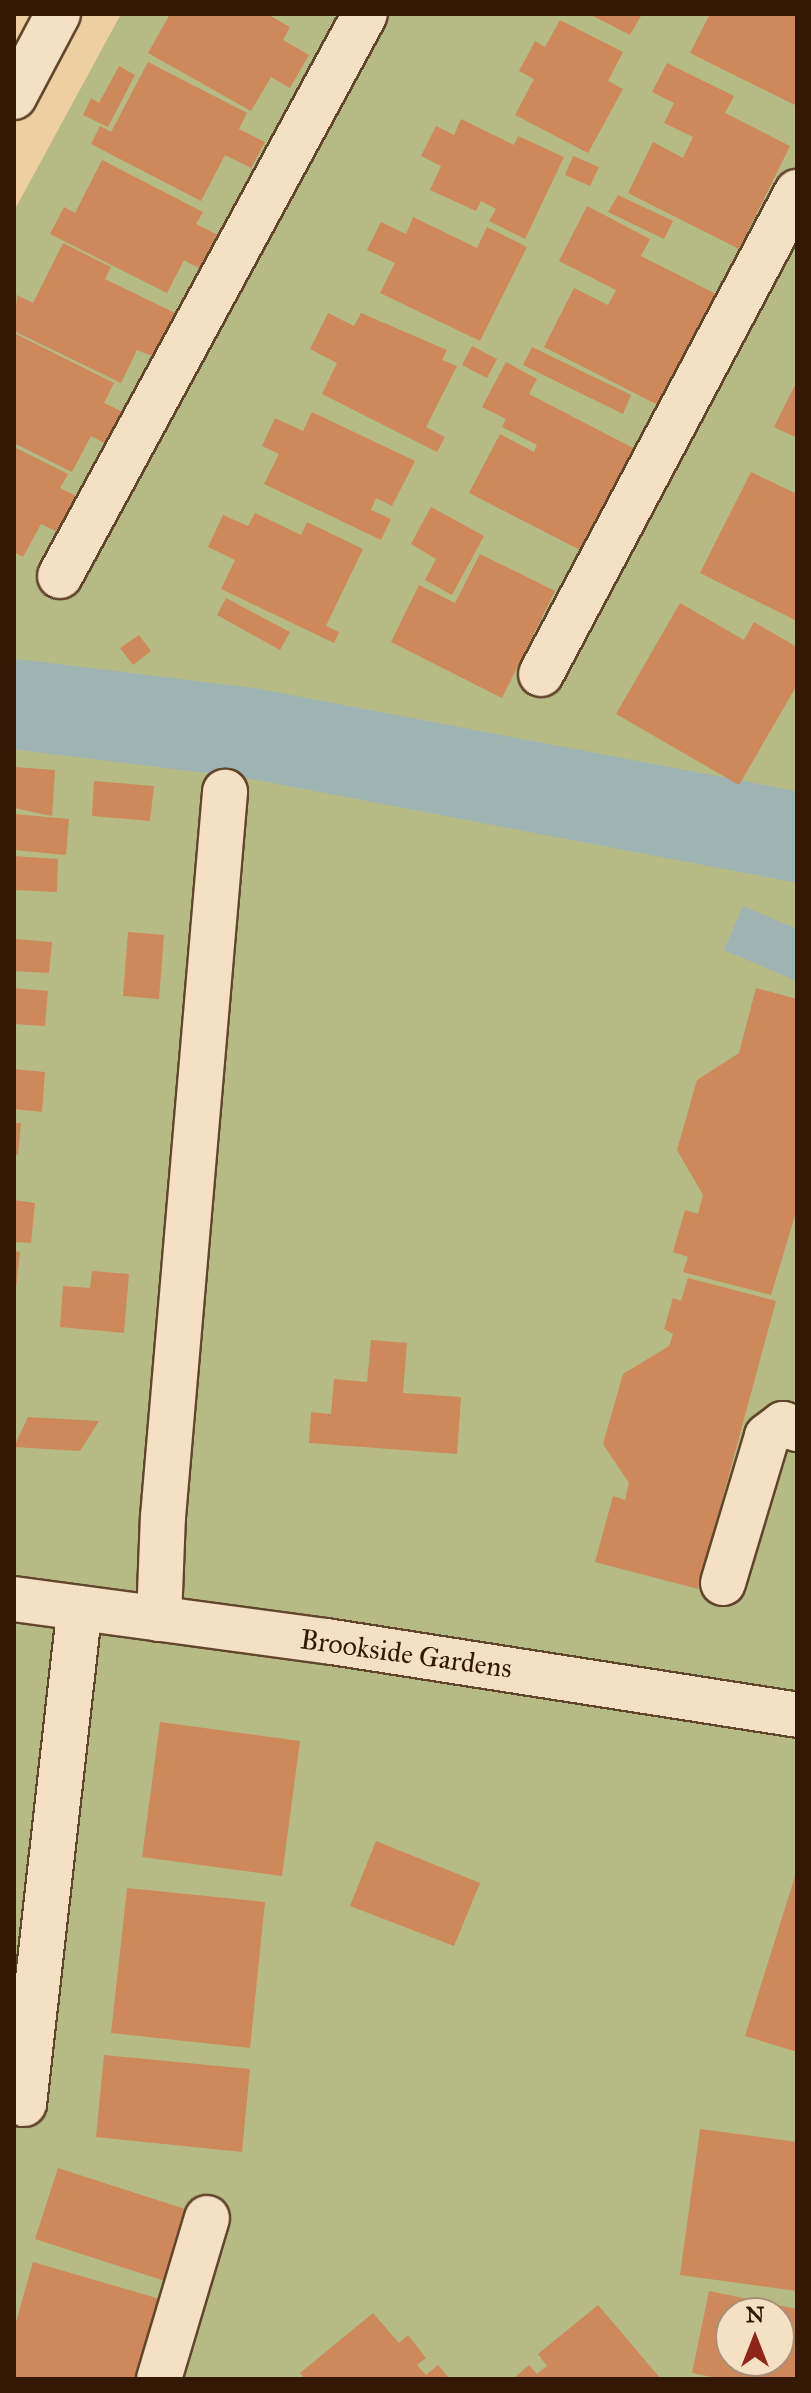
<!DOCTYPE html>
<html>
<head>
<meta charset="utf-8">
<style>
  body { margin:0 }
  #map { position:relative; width:811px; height:2393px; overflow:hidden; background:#eecfa2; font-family:"IM FELL Great Primer",serif }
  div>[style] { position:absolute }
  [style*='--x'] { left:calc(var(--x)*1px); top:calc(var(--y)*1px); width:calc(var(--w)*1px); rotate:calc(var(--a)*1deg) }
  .green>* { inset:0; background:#b6bb86 }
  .water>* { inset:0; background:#9fb3b2 }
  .river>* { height:90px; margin:-45px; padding:0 45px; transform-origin:45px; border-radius:45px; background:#9fb3b2 }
  .building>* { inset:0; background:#cd885b }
  .roads { filter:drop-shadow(2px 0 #62462c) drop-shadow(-2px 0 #62462c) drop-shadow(0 2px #62462c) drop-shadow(0 -2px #62462c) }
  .minor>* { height:44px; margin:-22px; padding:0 22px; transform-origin:22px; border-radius:22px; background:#f4e0c3 }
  span { translate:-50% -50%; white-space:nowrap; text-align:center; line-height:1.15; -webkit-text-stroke:6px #f4e0c3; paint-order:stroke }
  .street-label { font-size:28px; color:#341805 }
  .frame { position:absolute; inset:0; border:16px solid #341805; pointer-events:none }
  .north { position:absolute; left:715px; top:2297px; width:80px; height:80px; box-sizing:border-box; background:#f4e0c3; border:2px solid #a79077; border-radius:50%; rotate:0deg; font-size:22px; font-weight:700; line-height:32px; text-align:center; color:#341805 }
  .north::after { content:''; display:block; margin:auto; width:28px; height:36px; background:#8f2418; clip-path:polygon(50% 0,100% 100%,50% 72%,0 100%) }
</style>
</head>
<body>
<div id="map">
  <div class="green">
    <i style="clip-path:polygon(evenodd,121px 14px,797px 14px,797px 2379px,14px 2379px,14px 211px,121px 14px,731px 2313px,779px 2313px,779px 2361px,731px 2361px,731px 2313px)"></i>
  </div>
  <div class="water">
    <i style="clip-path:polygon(743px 906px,797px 929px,797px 981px,724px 950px)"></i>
  </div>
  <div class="river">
    <i style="--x:14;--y:704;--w:238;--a:7"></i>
    <i style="--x:250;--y:733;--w:557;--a:10.77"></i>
  </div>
  <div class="building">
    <i style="clip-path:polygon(170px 14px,267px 14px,290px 27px,283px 40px,309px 55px,290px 88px,271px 77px,251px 111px,148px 53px)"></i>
    <i style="clip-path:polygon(589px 14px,642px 14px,630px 35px)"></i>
    <i style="clip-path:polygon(710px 14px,797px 14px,797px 106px,690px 53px)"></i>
    <i style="clip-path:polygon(560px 20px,623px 52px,608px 81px,623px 89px,588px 153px,515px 115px,534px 79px,519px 71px,535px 41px,545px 47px)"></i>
    <i style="clip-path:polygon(148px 62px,247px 113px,239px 129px,265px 142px,251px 168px,225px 155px,201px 201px,91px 144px,100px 126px,111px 132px)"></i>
    <i style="clip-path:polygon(667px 63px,734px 96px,725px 113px,790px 146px,739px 249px,628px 193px,653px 142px,683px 158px,693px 137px,664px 123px,674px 103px,652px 92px)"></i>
    <i style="clip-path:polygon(119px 66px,135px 75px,108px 127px,83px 115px,91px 98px,99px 103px)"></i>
    <i style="clip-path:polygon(461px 119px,514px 145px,518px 136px,564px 157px,525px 239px,489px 221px,496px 209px,481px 201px,476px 211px,430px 190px,441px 166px,421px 156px,436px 126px,454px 135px)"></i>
    <i style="clip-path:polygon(573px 156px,599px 167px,590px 186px,565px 175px)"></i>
    <i style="clip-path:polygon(102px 160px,203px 212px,196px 224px,220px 236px,202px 270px,184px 260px,167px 293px,50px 234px,64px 207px,75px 213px)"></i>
    <i style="clip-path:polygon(618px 195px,673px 221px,664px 239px,608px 212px)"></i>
    <i style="clip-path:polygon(587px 206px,650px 239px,641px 256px,718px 295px,660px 406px,544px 347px,574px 288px,608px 305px,616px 290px,559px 261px)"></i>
    <i style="clip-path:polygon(413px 217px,477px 248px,487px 227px,527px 247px,480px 341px,380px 293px,395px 263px,367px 250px,381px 222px,406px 234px)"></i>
    <i style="clip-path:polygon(63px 243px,111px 267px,105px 279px,175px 313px,154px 357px,137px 350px,121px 383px,14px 331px,17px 295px,33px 303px)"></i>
    <i style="clip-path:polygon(328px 313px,354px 326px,361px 313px,447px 350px,442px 360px,457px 366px,426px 427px,445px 437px,437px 452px,322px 394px,337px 363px,310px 349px)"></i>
    <i style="clip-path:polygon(14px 333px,114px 383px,104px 403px,127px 414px,110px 446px,91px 436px,72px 472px,14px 443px)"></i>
    <i style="clip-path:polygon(472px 346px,497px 359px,487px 378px,462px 365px)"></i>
    <i style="clip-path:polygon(532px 347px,631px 395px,623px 414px,523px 365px)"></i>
    <i style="clip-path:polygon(506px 362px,537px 379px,529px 394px,635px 449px,582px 551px,469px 493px,500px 434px,534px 452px,537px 445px,502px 427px,506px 419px,482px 407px)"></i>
    <i style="clip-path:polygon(797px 381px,797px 438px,774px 427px)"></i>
    <i style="clip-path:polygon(312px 412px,415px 461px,392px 506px,376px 498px,371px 510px,391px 519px,381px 540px,264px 484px,279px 454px,262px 446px,275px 418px,303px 431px)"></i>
    <i style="clip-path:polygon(14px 447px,68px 474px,60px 488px,86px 501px,68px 537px,41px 524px,23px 557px,14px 552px)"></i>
    <i style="clip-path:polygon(751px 472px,797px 494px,797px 621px,700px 573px)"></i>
    <i style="clip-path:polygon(431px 507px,484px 536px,452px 595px,425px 580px,436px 559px,411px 544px)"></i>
    <i style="clip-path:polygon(255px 513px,301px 535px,307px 522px,363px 549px,326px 626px,339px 632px,334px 643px,221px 589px,235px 560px,208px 547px,223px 515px,248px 526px)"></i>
    <i style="clip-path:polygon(480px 554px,555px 591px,502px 698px,391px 642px,419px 585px,455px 603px)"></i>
    <i style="clip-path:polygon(226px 598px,290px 632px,280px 650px,217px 615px)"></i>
    <i style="clip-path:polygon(680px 603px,744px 640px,754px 622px,797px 647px,797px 685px,739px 785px,616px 714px)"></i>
    <i style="clip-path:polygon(139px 635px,151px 651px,133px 665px,120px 648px)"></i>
    <i style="clip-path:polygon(14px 767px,55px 770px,52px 816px,14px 808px)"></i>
    <i style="clip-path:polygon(94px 781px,154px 786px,150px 821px,92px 816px)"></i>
    <i style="clip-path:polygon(14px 814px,69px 819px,66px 855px,14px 850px)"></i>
    <i style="clip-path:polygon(14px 856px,58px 859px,57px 892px,14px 890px)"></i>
    <i style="clip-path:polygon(128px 932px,164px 935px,159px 999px,123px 996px)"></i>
    <i style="clip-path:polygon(14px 939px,52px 942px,49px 973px,14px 971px)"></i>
    <i style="clip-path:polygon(14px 988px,48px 991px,45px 1026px,14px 1024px)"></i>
    <i style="clip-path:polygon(756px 988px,797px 999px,797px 1209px,771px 1295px,683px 1272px,688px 1257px,673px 1252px,685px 1210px,698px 1214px,703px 1195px,677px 1150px,697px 1080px,739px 1053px)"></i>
    <i style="clip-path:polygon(14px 1069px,45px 1072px,42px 1112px,14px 1109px)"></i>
    <i style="clip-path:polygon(14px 1123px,21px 1123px,18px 1155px,14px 1154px)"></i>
    <i style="clip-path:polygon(14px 1200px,35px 1203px,31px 1243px,14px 1242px)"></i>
    <i style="clip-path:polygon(14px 1251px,20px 1252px,16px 1288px,14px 1287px)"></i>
    <i style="clip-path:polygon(92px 1271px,129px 1274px,124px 1333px,60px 1327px,63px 1286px,90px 1288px)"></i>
    <i style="clip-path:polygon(688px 1278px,776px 1301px,698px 1589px,595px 1562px,613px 1496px,625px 1500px,629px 1483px,603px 1444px,623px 1374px,669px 1346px,673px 1334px,664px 1329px,673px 1298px,681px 1301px)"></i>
    <i style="clip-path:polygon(371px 1340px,407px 1343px,403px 1393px,461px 1397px,457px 1454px,309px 1443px,311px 1412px,331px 1414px,334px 1379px,367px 1382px)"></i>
    <i style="clip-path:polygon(28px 1417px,99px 1421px,80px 1451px,14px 1447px)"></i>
    <i style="clip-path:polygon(160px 1722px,300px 1741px,282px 1876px,142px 1857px)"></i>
    <i style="clip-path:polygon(376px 1841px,480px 1883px,454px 1946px,350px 1906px)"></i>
    <i style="clip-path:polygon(796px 1873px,797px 1873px,797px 2052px,745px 2036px)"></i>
    <i style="clip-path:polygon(127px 1888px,265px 1902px,250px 2048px,111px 2033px)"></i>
    <i style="clip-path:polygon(104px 2055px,250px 2069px,242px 2152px,96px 2137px)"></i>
    <i style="clip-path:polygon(700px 2129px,797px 2142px,797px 2291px,680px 2275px)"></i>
    <i style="clip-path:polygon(58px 2168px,191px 2211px,168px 2282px,35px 2239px)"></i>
    <i style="clip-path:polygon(33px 2262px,160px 2299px,137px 2379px,14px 2379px,14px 2329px)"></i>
    <i style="clip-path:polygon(evenodd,709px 2291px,797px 2309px,797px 2379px,722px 2379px,692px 2373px,709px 2291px,731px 2313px,779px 2313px,779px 2361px,731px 2361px,731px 2313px)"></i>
    <i style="clip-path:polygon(598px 2305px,661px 2379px,513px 2379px,529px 2365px,537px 2374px,547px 2366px,538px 2354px)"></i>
    <i style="clip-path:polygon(373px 2313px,399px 2343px,408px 2335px,426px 2358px,417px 2365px,426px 2375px,438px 2365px,450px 2379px,305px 2379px,300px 2373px)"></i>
  </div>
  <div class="roads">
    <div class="minor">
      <i style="--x:14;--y:97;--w:94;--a:-62.1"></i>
      <i style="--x:60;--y:576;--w:639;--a:-61.51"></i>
      <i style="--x:541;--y:674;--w:546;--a:-62.03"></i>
      <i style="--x:723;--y:1583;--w:153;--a:-73.3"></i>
      <i style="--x:767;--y:1436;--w:20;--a:-37"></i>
      <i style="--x:783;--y:1424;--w:15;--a:20"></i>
      <i style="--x:14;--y:1599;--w:315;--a:7.7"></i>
      <i style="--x:326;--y:1641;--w:477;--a:8.9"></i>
      <i style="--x:159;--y:1619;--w:102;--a:-87.8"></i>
      <i style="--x:163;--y:1517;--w:728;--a:-85.11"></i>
      <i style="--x:24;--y:2104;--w:499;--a:-83.6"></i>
      <i style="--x:159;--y:2379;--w:168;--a:-73.4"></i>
    </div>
  </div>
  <div class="street-label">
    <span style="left:406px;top:1654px;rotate:8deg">Brookside Gardens</span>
  </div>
  <div class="frame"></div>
  <div class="north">N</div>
</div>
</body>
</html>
